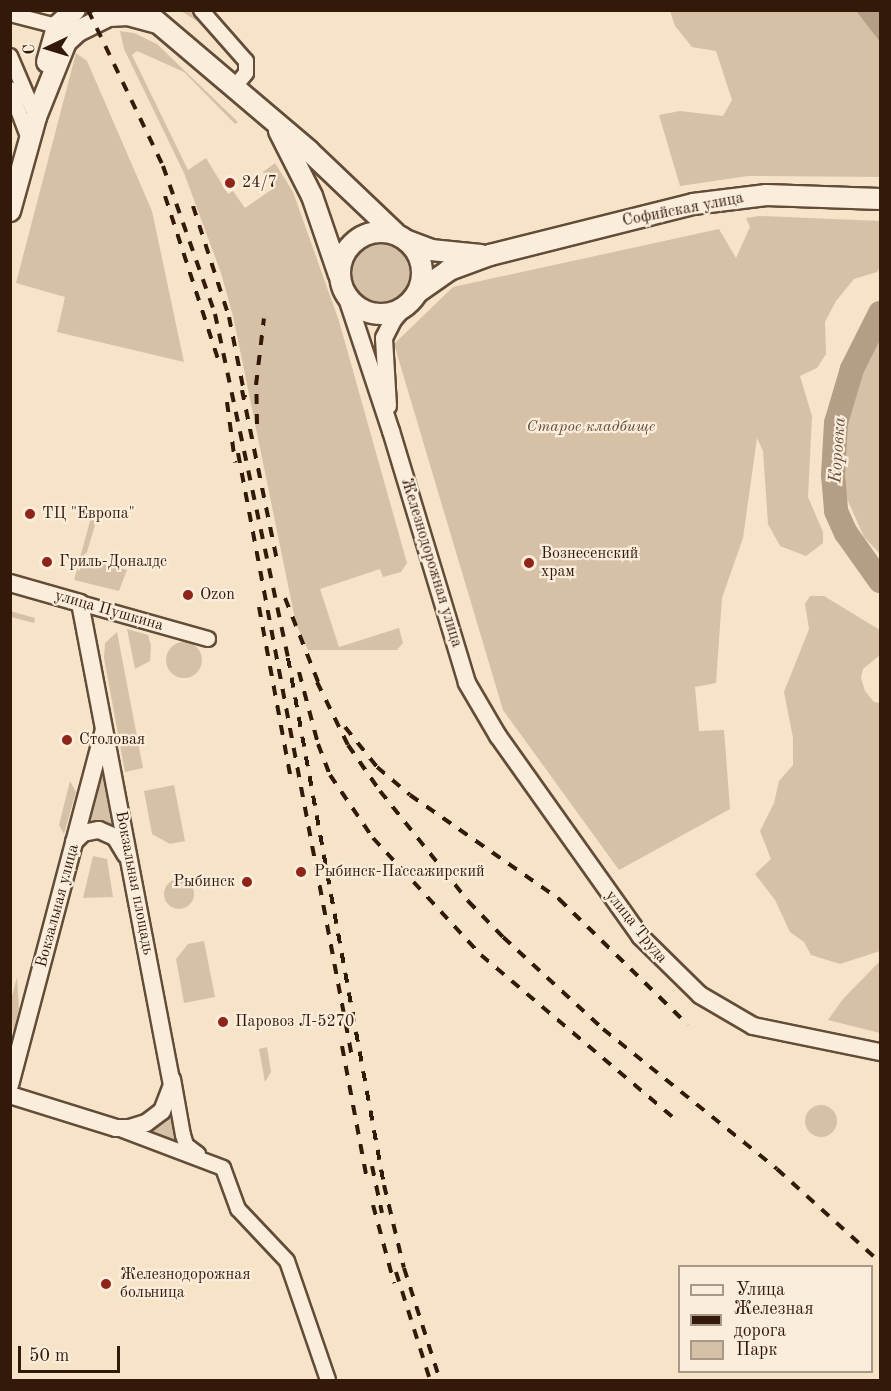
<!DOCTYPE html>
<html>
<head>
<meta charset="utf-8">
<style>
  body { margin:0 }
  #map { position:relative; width:891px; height:1391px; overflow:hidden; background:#f7e3c7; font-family:"Old Standard TT",serif }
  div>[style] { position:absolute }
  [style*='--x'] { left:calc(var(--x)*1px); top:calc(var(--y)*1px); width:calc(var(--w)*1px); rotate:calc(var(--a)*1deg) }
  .green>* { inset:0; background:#d6c1a7 }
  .round { border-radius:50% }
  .water>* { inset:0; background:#b49e86 }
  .river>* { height:24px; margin:-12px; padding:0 12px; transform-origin:12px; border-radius:12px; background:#b49e86 }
  .roads { filter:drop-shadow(2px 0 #634c38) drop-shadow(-2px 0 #634c38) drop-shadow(0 2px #634c38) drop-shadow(0 -2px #634c38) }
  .minor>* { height:14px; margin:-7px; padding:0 7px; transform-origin:7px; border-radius:7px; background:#faeddb }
  .tertiary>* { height:16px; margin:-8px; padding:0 8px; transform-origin:8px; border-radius:8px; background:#faeddb }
  .secondary>* { height:20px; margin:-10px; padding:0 10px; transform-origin:10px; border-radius:10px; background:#faeddb }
  .secondary>.ring { margin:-10px; padding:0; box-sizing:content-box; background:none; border:20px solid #faeddb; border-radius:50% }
  .rail>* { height:4px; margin-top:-2px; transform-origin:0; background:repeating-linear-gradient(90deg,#321909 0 10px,transparent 0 20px) }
  .dots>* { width:16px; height:16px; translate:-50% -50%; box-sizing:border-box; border:3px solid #faeddb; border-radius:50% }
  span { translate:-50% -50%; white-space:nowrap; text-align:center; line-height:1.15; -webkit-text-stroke:4.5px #faeddb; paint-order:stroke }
  .poi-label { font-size:16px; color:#321909 }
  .left { translate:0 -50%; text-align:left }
  .right { translate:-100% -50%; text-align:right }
  .street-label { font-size:16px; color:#321909 }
  .park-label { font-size:16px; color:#634b38; font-style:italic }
  .water-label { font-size:18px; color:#664e3b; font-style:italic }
  .frame { position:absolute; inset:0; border:12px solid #321909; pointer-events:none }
  .legend { position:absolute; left:678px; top:1265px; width:195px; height:108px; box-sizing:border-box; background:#faeddb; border:2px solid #aa9887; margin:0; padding:8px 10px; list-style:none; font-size:18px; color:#321909 }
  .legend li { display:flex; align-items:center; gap:12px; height:30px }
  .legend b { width:30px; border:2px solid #aa9887 }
  .north { position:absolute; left:18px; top:18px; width:60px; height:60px; -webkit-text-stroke:4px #faeddb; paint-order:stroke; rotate:266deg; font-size:16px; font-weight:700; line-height:24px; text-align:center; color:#321909 }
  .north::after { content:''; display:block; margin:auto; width:21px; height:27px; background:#321909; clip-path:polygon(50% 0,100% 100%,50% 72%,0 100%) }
  .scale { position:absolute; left:18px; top:1346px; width:102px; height:27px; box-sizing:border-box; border:3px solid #321909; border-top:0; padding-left:8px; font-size:18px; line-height:21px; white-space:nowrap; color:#321909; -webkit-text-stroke:4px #faeddb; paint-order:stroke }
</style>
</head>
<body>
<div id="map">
  <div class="green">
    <i style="clip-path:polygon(181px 11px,192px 11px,237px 59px,197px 21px)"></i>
    <i style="clip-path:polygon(670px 11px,856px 11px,880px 42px,880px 177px,748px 176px,680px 186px,659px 115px,680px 111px,723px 116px,732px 100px,716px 51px,692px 47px,675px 26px)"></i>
    <i style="clip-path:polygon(120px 31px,134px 33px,157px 44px,238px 122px,235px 124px,184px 72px,137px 51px,132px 55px,188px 170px,206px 158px,228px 194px,233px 191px,245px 208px,274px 188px,263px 172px,275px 163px,293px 192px,339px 321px,407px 563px,401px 572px,383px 577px,380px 569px,320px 589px,339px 647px,399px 628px,403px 643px,397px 650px,308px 650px,296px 624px,233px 316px,221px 273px,184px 173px,124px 49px)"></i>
    <i style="clip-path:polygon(76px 53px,87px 61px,152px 211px,184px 362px,57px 332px,65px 297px,16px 283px)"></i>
    <i style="clip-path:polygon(759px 216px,880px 221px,880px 267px,877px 272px,854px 279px,836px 301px,825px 322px,826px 354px,817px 368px,800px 376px,812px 416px,808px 497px,823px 532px,823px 543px,806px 556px,780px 546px,768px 524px,763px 451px,757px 438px,743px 538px,722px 598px,716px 683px,695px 687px,699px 731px,724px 730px,730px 809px,619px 870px,503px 710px,394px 344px,453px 287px,719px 229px,736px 258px,750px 227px,746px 218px)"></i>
    <i class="round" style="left:351px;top:242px;width:60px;height:60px"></i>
    <i style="clip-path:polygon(880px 329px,880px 554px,864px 537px,844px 492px,843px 436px,863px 360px)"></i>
    <i style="clip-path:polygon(93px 510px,99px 511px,85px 559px,127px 570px,119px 591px,74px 580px)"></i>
    <i style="clip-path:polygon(810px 596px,824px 596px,880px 630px,880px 655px,863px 669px,861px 678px,865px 691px,874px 702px,880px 703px,880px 951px,840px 964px,811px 955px,804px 942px,790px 932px,775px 900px,755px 874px,771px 859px,760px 831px,774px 803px,779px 781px,793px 765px,793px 738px,784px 692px,809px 629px,805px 604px)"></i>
    <i style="clip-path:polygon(10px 611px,35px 618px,34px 623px,11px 617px)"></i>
    <i style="clip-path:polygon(127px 629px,148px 635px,151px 645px,150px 661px,135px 669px)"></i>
    <i style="clip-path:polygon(117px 632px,143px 768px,125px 772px,104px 658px,105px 643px)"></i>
    <i class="round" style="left:166px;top:642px;width:36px;height:36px"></i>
    <i style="clip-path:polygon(104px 746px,115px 823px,105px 828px,88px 820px)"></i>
    <i style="clip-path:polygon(70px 781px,76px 792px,64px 834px,59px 825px)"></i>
    <i style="clip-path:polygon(174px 785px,185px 841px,170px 844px,152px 834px,144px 791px)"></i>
    <i style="clip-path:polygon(93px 856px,107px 859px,113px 897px,83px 898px)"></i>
    <i class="round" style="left:164px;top:879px;width:30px;height:30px"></i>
    <i style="clip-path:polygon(204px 941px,215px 997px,184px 1003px,176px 959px,188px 944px)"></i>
    <i style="clip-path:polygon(880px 961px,880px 1033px,828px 1020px,843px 999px)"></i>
    <i style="clip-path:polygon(17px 977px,19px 1009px,13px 1034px,11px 1000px)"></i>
    <i style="clip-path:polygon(267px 1047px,271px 1072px,265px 1082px,259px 1049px)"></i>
    <i class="round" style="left:805px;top:1105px;width:32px;height:32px"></i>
    <i style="clip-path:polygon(171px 1106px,178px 1144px,144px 1134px,162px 1122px)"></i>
  </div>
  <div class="water">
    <i style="clip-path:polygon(856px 11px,880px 11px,880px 42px)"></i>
  </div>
  <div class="river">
    <i style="--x:880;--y:313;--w:63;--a:116.6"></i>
    <i style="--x:852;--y:369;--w:56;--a:106.5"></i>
    <i style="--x:836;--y:423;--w:52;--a:93.3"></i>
    <i style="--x:833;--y:475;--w:36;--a:85"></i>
    <i style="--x:836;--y:511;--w:24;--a:66"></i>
    <i style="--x:846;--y:533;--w:59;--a:54.7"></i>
  </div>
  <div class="roads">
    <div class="minor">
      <i style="--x:201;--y:10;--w:68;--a:48.6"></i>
      <i style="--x:246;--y:61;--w:12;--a:90"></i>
      <i style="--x:246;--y:73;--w:19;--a:129"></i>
      <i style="--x:10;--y:14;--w:56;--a:14.5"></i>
      <i style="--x:10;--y:56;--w:66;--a:66.9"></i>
      <i style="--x:10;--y:89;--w:53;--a:69.2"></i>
      <i style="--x:80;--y:603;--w:133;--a:15.7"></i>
      <i style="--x:173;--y:1079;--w:57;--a:79.9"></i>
      <i style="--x:183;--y:1135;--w:10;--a:73"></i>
      <i style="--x:186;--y:1145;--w:15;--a:37"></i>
      <i style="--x:120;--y:1129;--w:110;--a:20.7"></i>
      <i style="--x:223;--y:1168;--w:44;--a:69.9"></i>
      <i style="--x:238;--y:1209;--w:71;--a:46.7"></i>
      <i style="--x:287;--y:1261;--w:126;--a:71"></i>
    </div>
    <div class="tertiary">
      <i style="--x:345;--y:292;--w:146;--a:71.7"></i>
      <i style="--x:391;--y:431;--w:263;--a:73.2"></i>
      <i style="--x:467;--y:683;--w:61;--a:59.7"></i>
      <i style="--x:498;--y:736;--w:245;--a:54.6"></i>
      <i style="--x:640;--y:936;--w:84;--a:44.5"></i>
      <i style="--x:700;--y:995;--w:61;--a:30.3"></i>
      <i style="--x:753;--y:1026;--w:130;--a:11.6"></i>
      <i style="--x:388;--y:406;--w:68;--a:-93.4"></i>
      <i style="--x:384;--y:338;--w:20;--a:-63"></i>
      <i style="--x:393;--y:320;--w:23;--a:-49"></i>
      <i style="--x:10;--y:583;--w:73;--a:15.9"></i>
      <i style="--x:80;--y:603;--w:491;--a:79.2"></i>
      <i style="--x:172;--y:1085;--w:28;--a:111"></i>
      <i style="--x:162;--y:1111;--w:20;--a:143"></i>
      <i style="--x:146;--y:1123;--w:17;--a:163"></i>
      <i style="--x:130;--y:1128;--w:14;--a:180"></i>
      <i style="--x:116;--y:1128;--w:111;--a:-162.7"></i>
      <i style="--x:74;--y:842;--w:13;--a:-45"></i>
      <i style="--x:83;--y:833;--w:16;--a:-11"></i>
      <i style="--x:99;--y:830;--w:17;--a:24"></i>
      <i style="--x:115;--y:837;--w:21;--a:59"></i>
      <i style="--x:10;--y:1085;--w:367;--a:-75.2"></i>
    </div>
    <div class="secondary">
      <i style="--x:143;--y:10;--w:218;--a:40.3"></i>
      <i style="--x:309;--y:151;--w:119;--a:43.6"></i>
      <i style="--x:47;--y:62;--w:37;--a:-74"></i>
      <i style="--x:57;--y:26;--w:24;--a:-42"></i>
      <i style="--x:279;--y:131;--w:73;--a:63.1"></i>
      <i style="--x:312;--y:196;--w:83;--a:71.1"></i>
      <i style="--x:10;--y:211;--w:98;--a:-74.5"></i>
      <i style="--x:36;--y:117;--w:81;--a:-68.2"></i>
      <i style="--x:66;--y:42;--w:16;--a:-43"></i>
      <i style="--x:78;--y:31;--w:34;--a:-26"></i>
      <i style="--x:109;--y:16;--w:19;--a:-3"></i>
      <i style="--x:128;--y:15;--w:28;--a:15"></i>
      <i class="ring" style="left:340px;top:232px;width:62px;height:62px"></i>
      <i style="--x:408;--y:241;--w:25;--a:21"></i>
      <i style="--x:431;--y:250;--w:50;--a:5.7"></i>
      <i style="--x:418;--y:292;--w:38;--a:-35"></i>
      <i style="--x:449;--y:270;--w:44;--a:-20.1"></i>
      <i style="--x:490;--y:255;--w:209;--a:-14.1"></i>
      <i style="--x:693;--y:204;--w:74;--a:-7"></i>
      <i style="--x:766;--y:195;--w:114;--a:2"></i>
    </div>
  </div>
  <div class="rail">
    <i style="--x:88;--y:10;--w:173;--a:64.3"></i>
    <i style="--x:163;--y:166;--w:157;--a:70.6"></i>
    <i style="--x:215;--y:314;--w:352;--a:78"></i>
    <i style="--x:288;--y:658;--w:536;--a:79.68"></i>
    <i style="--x:384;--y:1185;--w:85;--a:76.5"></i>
    <i style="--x:404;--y:1268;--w:118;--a:72.2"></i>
    <i style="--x:165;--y:196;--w:171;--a:72"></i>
    <i style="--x:193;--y:206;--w:117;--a:72"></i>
    <i style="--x:229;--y:317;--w:82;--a:78.7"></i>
    <i style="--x:242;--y:390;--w:174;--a:78.4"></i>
    <i style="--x:227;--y:402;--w:61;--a:82.4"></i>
    <i style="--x:257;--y:424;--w:39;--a:-91"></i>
    <i style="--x:256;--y:385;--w:67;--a:-83.2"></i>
    <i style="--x:238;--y:453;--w:615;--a:79.31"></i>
    <i style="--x:285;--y:598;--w:96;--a:68.5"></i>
    <i style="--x:259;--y:607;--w:171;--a:79.5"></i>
    <i style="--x:299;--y:672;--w:74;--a:75.2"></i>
    <i style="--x:318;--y:744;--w:33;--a:69"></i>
    <i style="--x:330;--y:775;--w:76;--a:55.7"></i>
    <i style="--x:373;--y:838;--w:159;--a:47.3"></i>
    <i style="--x:481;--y:955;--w:254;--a:40.2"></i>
    <i style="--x:317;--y:682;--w:70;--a:63.8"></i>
    <i style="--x:348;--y:745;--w:56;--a:55.2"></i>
    <i style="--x:380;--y:791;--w:141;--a:51.3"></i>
    <i style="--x:468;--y:901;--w:50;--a:45.8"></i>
    <i style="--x:503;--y:937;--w:136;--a:42.6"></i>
    <i style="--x:603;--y:1029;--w:223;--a:38.8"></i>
    <i style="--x:777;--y:1169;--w:139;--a:42.1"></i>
    <i style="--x:345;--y:727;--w:51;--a:51.3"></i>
    <i style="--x:377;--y:767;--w:43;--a:40.3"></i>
    <i style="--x:410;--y:795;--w:182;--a:34.9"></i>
    <i style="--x:559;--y:899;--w:180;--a:44.3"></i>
    <i style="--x:342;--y:1046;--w:135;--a:79.4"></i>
    <i style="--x:372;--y:1166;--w:48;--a:78"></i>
    <i style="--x:373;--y:1205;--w:81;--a:74.9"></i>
    <i style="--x:396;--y:1272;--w:113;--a:72.5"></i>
  </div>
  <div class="dots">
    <i style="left:230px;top:183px;background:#8f2418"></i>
    <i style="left:30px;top:514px;background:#8f2418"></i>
    <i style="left:47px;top:562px;background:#8f2418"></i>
    <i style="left:529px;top:563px;background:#8f2418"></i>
    <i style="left:188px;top:595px;background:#8f2418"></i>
    <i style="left:67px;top:740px;background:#8f2418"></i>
    <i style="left:301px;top:872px;background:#8f2418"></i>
    <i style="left:247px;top:882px;background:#8f2418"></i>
    <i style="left:223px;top:1022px;background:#8f2418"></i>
    <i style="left:106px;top:1284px;background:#8f2418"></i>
  </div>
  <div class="poi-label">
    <span class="left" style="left:242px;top:183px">24/7</span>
    <span class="left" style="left:42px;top:514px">ТЦ "Европа"</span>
    <span class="left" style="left:541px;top:563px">Вознесенский<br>храм</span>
    <span class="left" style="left:59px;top:562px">Гриль-Доналдс</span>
    <span class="left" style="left:200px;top:595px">Ozon</span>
    <span class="left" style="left:79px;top:740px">Столовая</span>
    <span class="left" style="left:314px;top:872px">Рыбинск-Пассажирский</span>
    <span class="right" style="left:235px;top:882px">Рыбинск</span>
    <span class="left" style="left:235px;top:1022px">Паровоз Л-5270</span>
    <span class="left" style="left:120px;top:1284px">Железнодорожная<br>больница</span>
  </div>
  <div class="street-label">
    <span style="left:683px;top:210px;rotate:-11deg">Софийская улица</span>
    <span style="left:431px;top:563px;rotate:73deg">Железнодорожная улица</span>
    <span style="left:109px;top:611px;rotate:16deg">улица Пушкина</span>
    <span style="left:134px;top:883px;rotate:79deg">Вокзальная площадь</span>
    <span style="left:58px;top:906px;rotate:-75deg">Вокзальная улица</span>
    <span style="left:636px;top:927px;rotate:51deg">улица Труда</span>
  </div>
  <div class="park-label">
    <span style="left:591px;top:427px">Старое кладбище</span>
  </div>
  <div class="water-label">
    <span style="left:838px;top:450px;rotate:-86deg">Коровка</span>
  </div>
  <div class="frame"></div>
  <ul class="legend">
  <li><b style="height:8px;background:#faeddb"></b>Улица</li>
  <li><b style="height:8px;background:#321909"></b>Железная дорога</li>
  <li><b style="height:16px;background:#d6c1a7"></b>Парк</li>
  </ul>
  <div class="north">С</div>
  <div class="scale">50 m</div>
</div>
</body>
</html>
